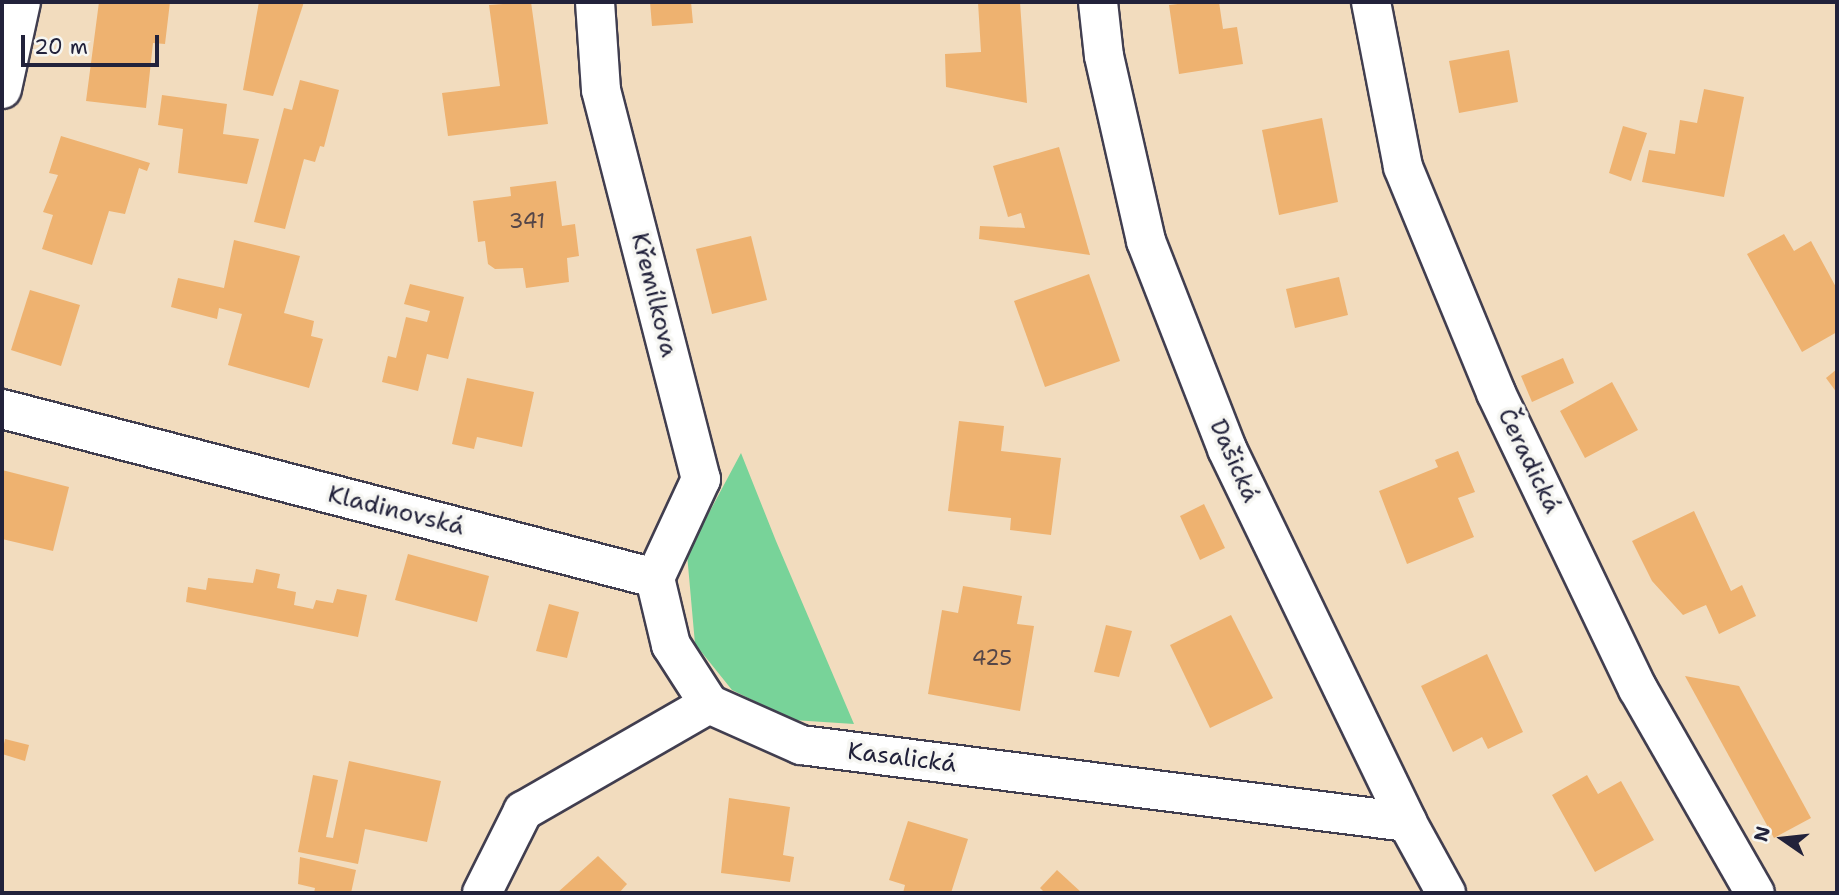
<!DOCTYPE html>
<html>
<head>
<meta charset="utf-8">
<style>
  body { margin:0 }
  #map { position:relative; width:1839px; height:895px; overflow:hidden; background:#f2dcbe; font-family:"Shantell Sans",sans-serif }
  div>[style] { position:absolute }
  [style*='--x'] { left:calc(var(--x)*1px); top:calc(var(--y)*1px); width:calc(var(--w)*1px); rotate:calc(var(--a)*1deg) }
  .green>* { inset:0; background:#78d399 }
  .building>* { inset:0; background:#eeb270 }
  .roads { filter:drop-shadow(2px 0 #413e4f) drop-shadow(-2px 0 #413e4f) drop-shadow(0 2px #413e4f) drop-shadow(0 -2px #413e4f) }
  .street>* { height:38px; margin:-19px; padding:0 19px; transform-origin:19px; border-radius:19px; background:#fff }
  span { translate:-50% -50%; white-space:nowrap; text-align:center; line-height:1.15; -webkit-text-stroke:7px #f6f6f2; paint-order:stroke }
  .number-label { font-size:21px; color:#554648 }
  .number-label span { -webkit-text-stroke-width:0 }
  .street-label { font-size:24px; color:#22223b }
  .frame { position:absolute; inset:0; border:4px solid #22223b; pointer-events:none }
  .north { position:absolute; left:1748px; top:804px; width:70px; height:70px; -webkit-text-stroke:5px #f6f6f2; paint-order:stroke; rotate:284deg; font-size:19px; font-weight:700; line-height:28px; text-align:center; color:#22223b }
  .north::after { content:''; display:block; margin:auto; width:24px; height:32px; background:#22223b; clip-path:polygon(50% 0,100% 100%,50% 72%,0 100%) }
  .scale { position:absolute; left:21px; top:35px; width:138px; height:32px; box-sizing:border-box; border:4px solid #22223b; border-top:0; padding-left:9px; font-size:21px; line-height:24px; white-space:nowrap; color:#22223b; -webkit-text-stroke:5px #f6f6f2; paint-order:stroke }
</style>
</head>
<body>
<div id="map">
  <div class="green">
    <i style="clip-path:polygon(741px 453px,776px 541px,854px 724px,793px 720px,732px 690px,695px 644px,687px 554px)"></i>
  </div>
  <div class="building">
    <i style="clip-path:polygon(99px 2px,170px 2px,165px 44px,153px 43px,146px 108px,86px 101px)"></i>
    <i style="clip-path:polygon(259px 2px,304px 2px,273px 96px,243px 90px)"></i>
    <i style="clip-path:polygon(531px 2px,548px 124px,448px 136px,442px 93px,500px 86px,489px 5px)"></i>
    <i style="clip-path:polygon(650px 2px,691px 2px,693px 23px,652px 26px)"></i>
    <i style="clip-path:polygon(978px 2px,1020px 2px,1027px 103px,946px 87px,945px 54px,981px 52px)"></i>
    <i style="clip-path:polygon(1195px 2px,1219px 2px,1223px 29px,1237px 27px,1243px 64px,1179px 74px,1169px 5px)"></i>
    <i style="clip-path:polygon(1509px 50px,1518px 102px,1459px 113px,1449px 61px)"></i>
    <i style="clip-path:polygon(300px 80px,339px 90px,324px 147px,320px 146px,315px 162px,304px 159px,285px 229px,254px 222px,284px 108px,292px 110px)"></i>
    <i style="clip-path:polygon(1704px 89px,1744px 97px,1724px 197px,1642px 182px,1649px 150px,1675px 154px,1680px 120px,1697px 123px)"></i>
    <i style="clip-path:polygon(162px 95px,227px 104px,223px 134px,259px 139px,247px 184px,178px 173px,183px 129px,158px 125px)"></i>
    <i style="clip-path:polygon(1322px 118px,1338px 202px,1279px 215px,1262px 130px)"></i>
    <i style="clip-path:polygon(1623px 126px,1647px 133px,1631px 181px,1609px 173px)"></i>
    <i style="clip-path:polygon(61px 136px,150px 163px,147px 171px,139px 168px,125px 214px,109px 211px,92px 265px,42px 249px,53px 215px,43px 212px,58px 175px,49px 173px)"></i>
    <i style="clip-path:polygon(1059px 147px,1090px 255px,979px 239px,980px 226px,1025px 228px,1021px 213px,1008px 217px,993px 166px)"></i>
    <i style="clip-path:polygon(556px 181px,562px 226px,575px 224px,579px 256px,567px 258px,569px 282px,526px 288px,523px 268px,495px 269px,488px 264px,485px 241px,478px 242px,473px 201px,511px 196px,510px 187px)"></i>
    <i style="clip-path:polygon(1784px 234px,1794px 251px,1811px 241px,1837px 289px,1837px 332px,1802px 352px,1747px 254px)"></i>
    <i style="clip-path:polygon(751px 236px,767px 300px,712px 314px,696px 249px)"></i>
    <i style="clip-path:polygon(234px 240px,300px 256px,284px 313px,314px 321px,311px 336px,323px 339px,309px 388px,228px 365px,242px 314px,219px 308px,217px 319px,171px 307px,178px 278px,224px 288px)"></i>
    <i style="clip-path:polygon(1089px 274px,1120px 361px,1045px 387px,1014px 301px)"></i>
    <i style="clip-path:polygon(1339px 277px,1348px 315px,1295px 328px,1286px 289px)"></i>
    <i style="clip-path:polygon(410px 284px,464px 297px,448px 359px,427px 354px,418px 391px,382px 382px,388px 356px,396px 358px,406px 317px,427px 322px,430px 311px,404px 304px)"></i>
    <i style="clip-path:polygon(30px 290px,80px 305px,61px 366px,11px 350px)"></i>
    <i style="clip-path:polygon(1563px 358px,1574px 383px,1532px 402px,1521px 376px)"></i>
    <i style="clip-path:polygon(1837px 369px,1837px 393px,1826px 378px)"></i>
    <i style="clip-path:polygon(467px 378px,534px 392px,522px 447px,477px 437px,474px 449px,452px 444px)"></i>
    <i style="clip-path:polygon(1612px 382px,1638px 430px,1585px 458px,1560px 411px)"></i>
    <i style="clip-path:polygon(959px 421px,1004px 426px,1001px 451px,1061px 458px,1051px 535px,1010px 530px,1011px 518px,948px 511px)"></i>
    <i style="clip-path:polygon(1458px 451px,1475px 492px,1458px 498px,1474px 537px,1407px 564px,1379px 491px,1438px 467px,1435px 460px)"></i>
    <i style="clip-path:polygon(2px 470px,69px 487px,53px 551px,2px 539px)"></i>
    <i style="clip-path:polygon(1204px 504px,1225px 548px,1200px 560px,1180px 516px)"></i>
    <i style="clip-path:polygon(1694px 511px,1731px 591px,1742px 585px,1756px 616px,1719px 634px,1706px 605px,1683px 615px,1652px 581px,1632px 541px)"></i>
    <i style="clip-path:polygon(408px 554px,489px 576px,477px 622px,395px 600px)"></i>
    <i style="clip-path:polygon(256px 569px,280px 574px,277px 588px,296px 592px,294px 605px,313px 609px,316px 600px,333px 603px,337px 589px,367px 595px,358px 637px,186px 602px,188px 587px,206px 590px,208px 578px,253px 583px)"></i>
    <i style="clip-path:polygon(963px 586px,1022px 596px,1017px 624px,1034px 626px,1020px 711px,928px 694px,942px 610px,958px 613px)"></i>
    <i style="clip-path:polygon(549px 604px,579px 612px,567px 658px,536px 651px)"></i>
    <i style="clip-path:polygon(1231px 615px,1273px 698px,1210px 728px,1170px 645px)"></i>
    <i style="clip-path:polygon(1106px 625px,1132px 631px,1119px 677px,1094px 672px)"></i>
    <i style="clip-path:polygon(1487px 654px,1523px 732px,1488px 749px,1482px 737px,1453px 752px,1421px 686px)"></i>
    <i style="clip-path:polygon(1685px 676px,1739px 686px,1811px 818px,1774px 838px)"></i>
    <i style="clip-path:polygon(5px 739px,29px 745px,25px 761px,2px 754px)"></i>
    <i style="clip-path:polygon(349px 761px,441px 781px,427px 842px,365px 829px,358px 864px,298px 852px,313px 775px,338px 780px,326px 837px,333px 838px)"></i>
    <i style="clip-path:polygon(1587px 775px,1598px 794px,1621px 781px,1654px 840px,1595px 872px,1552px 795px)"></i>
    <i style="clip-path:polygon(729px 798px,790px 807px,783px 855px,794px 857px,790px 882px,721px 873px)"></i>
    <i style="clip-path:polygon(908px 821px,968px 839px,951px 893px,903px 893px,905px 885px,889px 880px)"></i>
    <i style="clip-path:polygon(598px 856px,627px 884px,619px 893px,557px 893px)"></i>
    <i style="clip-path:polygon(300px 857px,356px 870px,351px 893px,314px 893px,315px 888px,298px 884px)"></i>
    <i style="clip-path:polygon(1057px 870px,1082px 893px,1045px 893px,1040px 888px)"></i>
  </div>
  <div class="roads">
    <div class="street">
      <i style="--x:595;--y:2;--w:88;--a:86.1"></i>
      <i style="--x:601;--y:90;--w:402;--a:75.6"></i>
      <i style="--x:701;--y:479;--w:109;--a:114.9"></i>
      <i style="--x:1098;--y:2;--w:54;--a:83.7"></i>
      <i style="--x:1104;--y:56;--w:190;--a:77.2"></i>
      <i style="--x:1146;--y:241;--w:223;--a:68.7"></i>
      <i style="--x:1227;--y:449;--w:414;--a:64.2"></i>
      <i style="--x:1407;--y:822;--w:81;--a:61.2"></i>
      <i style="--x:1371;--y:2;--w:168;--a:79"></i>
      <i style="--x:1403;--y:167;--w:244;--a:67.6"></i>
      <i style="--x:1496;--y:393;--w:328;--a:64.4"></i>
      <i style="--x:1638;--y:689;--w:235;--a:60.2"></i>
      <i style="--x:2;--y:89;--w:89;--a:-77.7"></i>
      <i style="--x:2;--y:409;--w:675;--a:14.51"></i>
      <i style="--x:655;--y:578;--w:69;--a:76.6"></i>
      <i style="--x:671;--y:645;--w:70;--a:57.2"></i>
      <i style="--x:709;--y:704;--w:101;--a:24"></i>
      <i style="--x:801;--y:745;--w:611;--a:7.24"></i>
      <i style="--x:482;--y:893;--w:92;--a:-63.4"></i>
      <i style="--x:523;--y:811;--w:215;--a:-29.9"></i>
    </div>
  </div>
  <div class="number-label">
    <span style="left:527px;top:221px">341</span>
    <span style="left:992px;top:658px">425</span>
  </div>
  <div class="street-label">
    <span style="left:654px;top:295px;rotate:76deg">Křemílkova</span>
    <span style="left:1234px;top:461px;rotate:66deg">Dašická</span>
    <span style="left:1529px;top:461px;rotate:64deg">Čeradická</span>
    <span style="left:396px;top:511px;rotate:14deg">Kladinovská</span>
    <span style="left:902px;top:758px;rotate:7deg">Kasalická</span>
  </div>
  <div class="frame"></div>
  <div class="north">N</div>
  <div class="scale">20 m</div>
</div>
</body>
</html>
